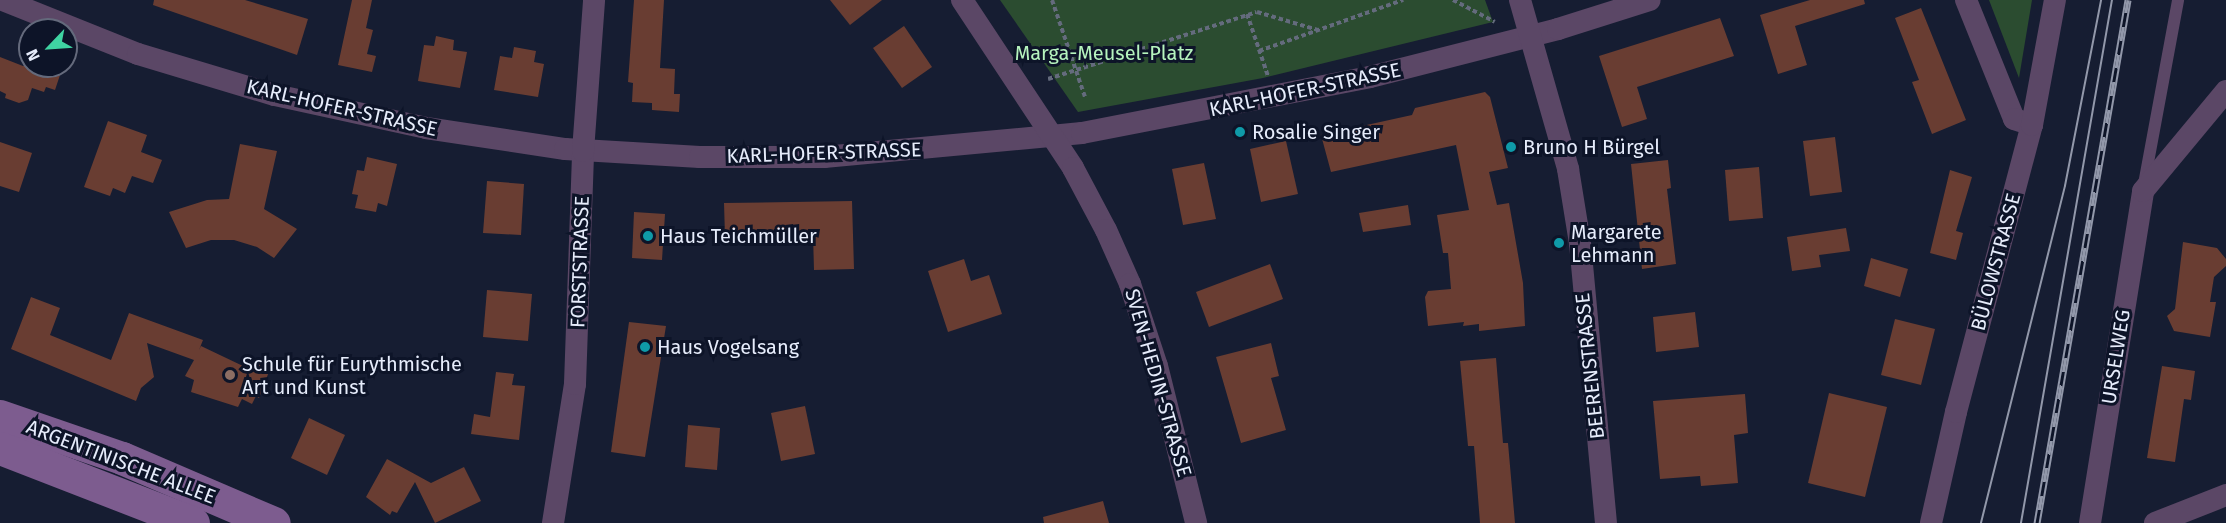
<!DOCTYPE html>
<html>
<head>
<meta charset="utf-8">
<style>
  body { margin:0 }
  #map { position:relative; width:2226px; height:523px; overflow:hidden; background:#161d32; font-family:"Fira Sans",sans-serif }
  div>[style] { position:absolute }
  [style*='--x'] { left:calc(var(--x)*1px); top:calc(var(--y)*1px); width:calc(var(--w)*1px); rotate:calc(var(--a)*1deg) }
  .green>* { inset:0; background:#2b4c30 }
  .building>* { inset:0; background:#693d32 }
  .path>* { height:4px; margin-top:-2px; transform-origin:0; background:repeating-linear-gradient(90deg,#646b7d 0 4.5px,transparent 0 7.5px) }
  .service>* { height:12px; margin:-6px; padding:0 6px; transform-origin:6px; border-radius:6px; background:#5b4766 }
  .minor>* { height:22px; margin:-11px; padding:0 11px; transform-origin:11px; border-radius:11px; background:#5b4766 }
  .secondary>* { height:33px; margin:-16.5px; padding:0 16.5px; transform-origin:16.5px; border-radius:16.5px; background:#7d5c8f }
  .tram>* { height:1.5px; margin:-0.75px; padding:0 0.75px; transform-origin:0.75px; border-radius:0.75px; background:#9298aa }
  .rail>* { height:7px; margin-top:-3.5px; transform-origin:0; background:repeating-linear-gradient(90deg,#0d1428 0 14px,#9298aa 0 28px); box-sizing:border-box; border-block:2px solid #9298aa }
  .dots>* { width:16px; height:16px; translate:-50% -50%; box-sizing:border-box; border:3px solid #0d1428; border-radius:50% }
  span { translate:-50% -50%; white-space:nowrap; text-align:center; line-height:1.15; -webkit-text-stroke:6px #0d1428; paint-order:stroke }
  .park-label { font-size:20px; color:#b6f4be }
  .street-label { font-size:20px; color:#e6ecfb }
  .poi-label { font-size:20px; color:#e6ecfb }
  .left { translate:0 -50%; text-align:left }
  .north { position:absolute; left:18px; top:18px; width:60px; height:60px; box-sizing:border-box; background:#0d1428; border:2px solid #646a7c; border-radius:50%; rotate:245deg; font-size:16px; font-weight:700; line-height:24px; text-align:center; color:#e6ecfb }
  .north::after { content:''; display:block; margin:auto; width:21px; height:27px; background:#3fd4a2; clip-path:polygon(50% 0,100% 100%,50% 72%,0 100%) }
</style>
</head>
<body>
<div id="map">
  <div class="green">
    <i style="clip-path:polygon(1000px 0,1485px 0,1493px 22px,1263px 78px,1078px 112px)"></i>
    <i style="clip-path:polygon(1989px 0,2032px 0,2019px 78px)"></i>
  </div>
  <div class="building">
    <i style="clip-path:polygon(154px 0,245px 0,308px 19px,297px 55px,153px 5px)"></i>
    <i style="clip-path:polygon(352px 0,372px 0,366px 28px,373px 30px,367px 54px,376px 56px,372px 72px,338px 65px)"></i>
    <i style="clip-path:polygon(634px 0,664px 0,660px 68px,675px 69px,674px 94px,680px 94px,679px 112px,652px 110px,652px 103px,632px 102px,633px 83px,628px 82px)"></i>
    <i style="clip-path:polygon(830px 0,882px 0,850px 25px)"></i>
    <i style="clip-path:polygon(1810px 0,1864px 0,1865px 4px,1795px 26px,1807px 65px,1778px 74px,1760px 15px)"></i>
    <i style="clip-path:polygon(1921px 8px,1966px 120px,1932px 134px,1912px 82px,1919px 80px,1895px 18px)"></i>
    <i style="clip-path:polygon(1720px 18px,1734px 56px,1637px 87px,1647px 119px,1622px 127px,1599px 56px)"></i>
    <i style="clip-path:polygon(904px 26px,932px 67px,902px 88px,873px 48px)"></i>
    <i style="clip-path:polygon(436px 36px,454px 40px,453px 50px,467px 52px,460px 88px,418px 81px,424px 45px,434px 46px)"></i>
    <i style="clip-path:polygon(514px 47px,536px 51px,534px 62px,544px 64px,538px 97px,494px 90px,500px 56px,512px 58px)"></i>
    <i style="clip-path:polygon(0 57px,23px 66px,46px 66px,61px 72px,55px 90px,46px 87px,44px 92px,32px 88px,28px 100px,19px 103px,5px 98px,6px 94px,0 91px)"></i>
    <i style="clip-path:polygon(1485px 92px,1490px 97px,1508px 168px,1489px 172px,1497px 205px,1509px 203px,1523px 283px,1525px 326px,1479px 331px,1479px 324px,1463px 326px,1464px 322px,1428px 326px,1425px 297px,1428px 291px,1451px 289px,1448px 253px,1443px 253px,1437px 215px,1469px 210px,1456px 145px,1331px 172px,1321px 135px,1412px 115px,1415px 108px)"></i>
    <i style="clip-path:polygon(108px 121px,147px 135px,141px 152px,162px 160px,153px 183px,132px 176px,125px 193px,113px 188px,110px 196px,84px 187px)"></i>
    <i style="clip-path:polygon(1835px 137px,1842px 192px,1810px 196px,1803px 141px)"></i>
    <i style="clip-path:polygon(1286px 141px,1298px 194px,1261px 202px,1250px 149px)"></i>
    <i style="clip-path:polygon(0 142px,32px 153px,19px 192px,0 186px)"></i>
    <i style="clip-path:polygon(240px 144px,277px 151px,264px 209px,297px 229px,274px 258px,257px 247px,234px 240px,211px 240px,186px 248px,169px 212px,207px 200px,229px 199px)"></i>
    <i style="clip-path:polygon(367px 157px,397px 164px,387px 206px,378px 203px,376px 212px,355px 208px,358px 195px,352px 194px,357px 170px,364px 171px)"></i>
    <i style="clip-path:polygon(1668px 160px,1671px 188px,1667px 189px,1676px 264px,1642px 269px,1631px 164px)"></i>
    <i style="clip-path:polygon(1204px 163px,1216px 219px,1183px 225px,1172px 169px)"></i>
    <i style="clip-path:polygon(1759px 167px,1763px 218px,1729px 221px,1725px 170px)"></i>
    <i style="clip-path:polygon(1950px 170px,1972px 177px,1956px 231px,1963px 233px,1956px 260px,1930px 253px)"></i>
    <i style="clip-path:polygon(487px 181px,524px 184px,521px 235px,483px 233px)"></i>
    <i style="clip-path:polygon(852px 201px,854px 269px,814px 270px,813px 235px,725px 237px,724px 203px)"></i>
    <i style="clip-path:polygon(1408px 205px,1411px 225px,1363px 232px,1359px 213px)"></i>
    <i style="clip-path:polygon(634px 212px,665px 214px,662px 260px,632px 258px)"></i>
    <i style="clip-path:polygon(1846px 228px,1850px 251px,1819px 255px,1821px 267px,1792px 271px,1787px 237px)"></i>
    <i style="clip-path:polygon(2183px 242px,2217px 248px,2226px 259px,2226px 266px,2214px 277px,2210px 302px,2216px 302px,2210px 337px,2174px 331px,2167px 316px,2175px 309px)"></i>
    <i style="clip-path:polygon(1871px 258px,1908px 269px,1900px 297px,1864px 286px)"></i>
    <i style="clip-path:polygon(964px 259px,971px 281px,989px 275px,1002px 314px,948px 332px,928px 271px)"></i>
    <i style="clip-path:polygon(1270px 264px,1283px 299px,1209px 327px,1196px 292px)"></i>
    <i style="clip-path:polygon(487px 290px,532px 294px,528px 341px,483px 337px)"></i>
    <i style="clip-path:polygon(31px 297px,60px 308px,50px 335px,111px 360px,129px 313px,203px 340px,199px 350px,201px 346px,243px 366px,251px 358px,270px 369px,259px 398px,256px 396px,252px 404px,242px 399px,238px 407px,191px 392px,194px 380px,185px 376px,194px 360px,147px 343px,154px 377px,141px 388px,136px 401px,11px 349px)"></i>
    <i style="clip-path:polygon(1695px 312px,1699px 347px,1656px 352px,1653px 317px)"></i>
    <i style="clip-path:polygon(1895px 319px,1935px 329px,1921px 385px,1881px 375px)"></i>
    <i style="clip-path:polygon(629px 322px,666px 326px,645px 457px,611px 452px)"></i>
    <i style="clip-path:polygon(1271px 343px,1279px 376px,1271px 378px,1286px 430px,1241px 443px,1216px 357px)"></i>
    <i style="clip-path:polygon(1496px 358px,1503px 443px,1508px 443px,1515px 523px,1480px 523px,1474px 446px,1468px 446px,1460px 361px)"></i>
    <i style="clip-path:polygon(2162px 366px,2195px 371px,2191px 400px,2184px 399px,2175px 462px,2147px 458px)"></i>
    <i style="clip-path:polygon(496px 372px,514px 374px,512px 385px,525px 386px,519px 440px,471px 434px,474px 414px,490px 417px)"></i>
    <i style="clip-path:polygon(1829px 393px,1887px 407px,1865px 497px,1808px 483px)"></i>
    <i style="clip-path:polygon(1745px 394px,1748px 433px,1734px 435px,1738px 483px,1701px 486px,1700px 476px,1660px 479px,1653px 401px)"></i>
    <i style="clip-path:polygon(805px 406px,815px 454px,781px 461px,771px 413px)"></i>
    <i style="clip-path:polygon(309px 418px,345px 435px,327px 475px,291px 458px)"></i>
    <i style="clip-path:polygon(688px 425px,720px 428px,717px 470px,685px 467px)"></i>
    <i style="clip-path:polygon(387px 459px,431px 483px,464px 467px,481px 501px,435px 523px,415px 482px,397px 513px,392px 511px,390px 515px,366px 497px)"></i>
    <i style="clip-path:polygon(1103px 501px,1109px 523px,1044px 523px,1043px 517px)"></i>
  </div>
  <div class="path">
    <i style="--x:1052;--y:0;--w:102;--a:71.2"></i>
    <i style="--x:1453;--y:0;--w:47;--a:27.6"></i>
    <i style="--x:1247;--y:14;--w:65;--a:71.3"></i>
    <i style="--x:1259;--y:51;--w:153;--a:-19.5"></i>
    <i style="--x:1048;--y:79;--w:219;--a:-17.8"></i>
    <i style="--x:1257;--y:12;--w:64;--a:16.4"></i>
  </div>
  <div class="service">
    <i style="--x:2144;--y:184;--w:187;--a:-79.5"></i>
  </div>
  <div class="minor">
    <i style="--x:3;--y:0;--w:145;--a:21.8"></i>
    <i style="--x:138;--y:54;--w:143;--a:16.7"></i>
    <i style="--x:275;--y:95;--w:155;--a:12.3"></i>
    <i style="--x:426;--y:128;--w:141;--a:8.6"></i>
    <i style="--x:565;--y:149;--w:135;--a:3.4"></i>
    <i style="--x:700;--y:157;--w:124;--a:0"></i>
    <i style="--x:824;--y:157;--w:259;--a:-5.3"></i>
    <i style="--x:1082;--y:133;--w:293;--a:-11"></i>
    <i style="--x:1370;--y:77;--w:194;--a:-14.3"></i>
    <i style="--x:1558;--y:29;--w:96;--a:-17.5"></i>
    <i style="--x:962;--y:0;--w:201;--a:56.5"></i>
    <i style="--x:1073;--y:168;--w:70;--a:62"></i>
    <i style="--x:1106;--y:230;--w:59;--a:66"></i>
    <i style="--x:1130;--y:284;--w:86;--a:71.8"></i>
    <i style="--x:1157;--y:366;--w:162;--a:76"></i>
    <i style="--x:1520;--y:0;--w:176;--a:74.1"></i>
    <i style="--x:1568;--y:169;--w:75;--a:80.8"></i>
    <i style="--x:1580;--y:243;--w:281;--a:84.7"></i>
    <i style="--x:1966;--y:0;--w:128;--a:68"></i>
    <i style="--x:2014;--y:119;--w:19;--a:18"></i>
    <i style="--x:553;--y:523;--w:141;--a:-81"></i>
    <i style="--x:575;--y:384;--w:233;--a:-88"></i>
    <i style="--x:583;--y:151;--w:151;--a:-85.8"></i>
    <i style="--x:1931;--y:523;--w:114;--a:-77.3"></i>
    <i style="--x:1956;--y:412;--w:297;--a:-75.2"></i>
    <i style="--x:2032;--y:125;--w:127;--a:-79.6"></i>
    <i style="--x:2090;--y:523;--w:336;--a:-80.9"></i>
    <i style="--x:2143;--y:191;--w:130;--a:-50.3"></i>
    <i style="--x:2155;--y:523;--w:76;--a:-21.5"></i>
  </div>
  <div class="secondary">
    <i style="--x:0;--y:416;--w:129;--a:19"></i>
    <i style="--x:122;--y:458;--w:165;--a:23.2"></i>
    <i style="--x:0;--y:448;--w:207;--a:21.2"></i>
  </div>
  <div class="tram">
    <i style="--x:1981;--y:523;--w:347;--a:-76"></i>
    <i style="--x:2065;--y:186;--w:189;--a:-79"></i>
    <i style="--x:2021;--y:523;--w:531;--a:-80.13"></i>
  </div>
  <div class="rail">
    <i style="--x:2037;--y:523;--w:531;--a:-80.13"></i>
  </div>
  <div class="dots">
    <i style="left:1240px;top:132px;background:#0f9aa8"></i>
    <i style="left:1511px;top:147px;background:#0f9aa8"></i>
    <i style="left:648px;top:236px;background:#0f9aa8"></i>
    <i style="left:1559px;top:243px;background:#0f9aa8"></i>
    <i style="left:645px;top:347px;background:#0f9aa8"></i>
    <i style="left:230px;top:375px;background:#8d6e63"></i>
  </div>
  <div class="park-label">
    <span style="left:1104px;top:53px">Marga-Meusel-Platz</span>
  </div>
  <div class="street-label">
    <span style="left:1305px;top:90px;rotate:-12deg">KARL-HOFER-STRASSE</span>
    <span style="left:342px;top:108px;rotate:13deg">KARL-HOFER-STRASSE</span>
    <span style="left:824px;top:153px;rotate:-2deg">KARL-HOFER-STRASSE</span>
    <span style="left:580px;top:262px;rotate:-88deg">FORSTSTRASSE</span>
    <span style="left:1996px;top:262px;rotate:-75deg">BÜLOWSTRASSE</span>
    <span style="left:2116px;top:357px;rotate:-81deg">URSELWEG</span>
    <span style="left:1590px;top:366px;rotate:-96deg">BEERENSTRASSE</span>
    <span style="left:1158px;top:383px;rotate:74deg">SVEN-HEDIN-STRASSE</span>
    <span style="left:121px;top:462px;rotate:21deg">ARGENTINISCHE ALLEE</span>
  </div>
  <div class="poi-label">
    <span class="left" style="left:1252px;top:132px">Rosalie Singer</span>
    <span class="left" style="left:1523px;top:147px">Bruno H Bürgel</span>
    <span class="left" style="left:1571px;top:244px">Margarete<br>Lehmann</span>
    <span class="left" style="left:660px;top:236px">Haus Teichmüller</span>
    <span class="left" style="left:657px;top:347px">Haus Vogelsang</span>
    <span class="left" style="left:242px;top:376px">Schule für Eurythmische<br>Art und Kunst</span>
  </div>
  <div class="north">N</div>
</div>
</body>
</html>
